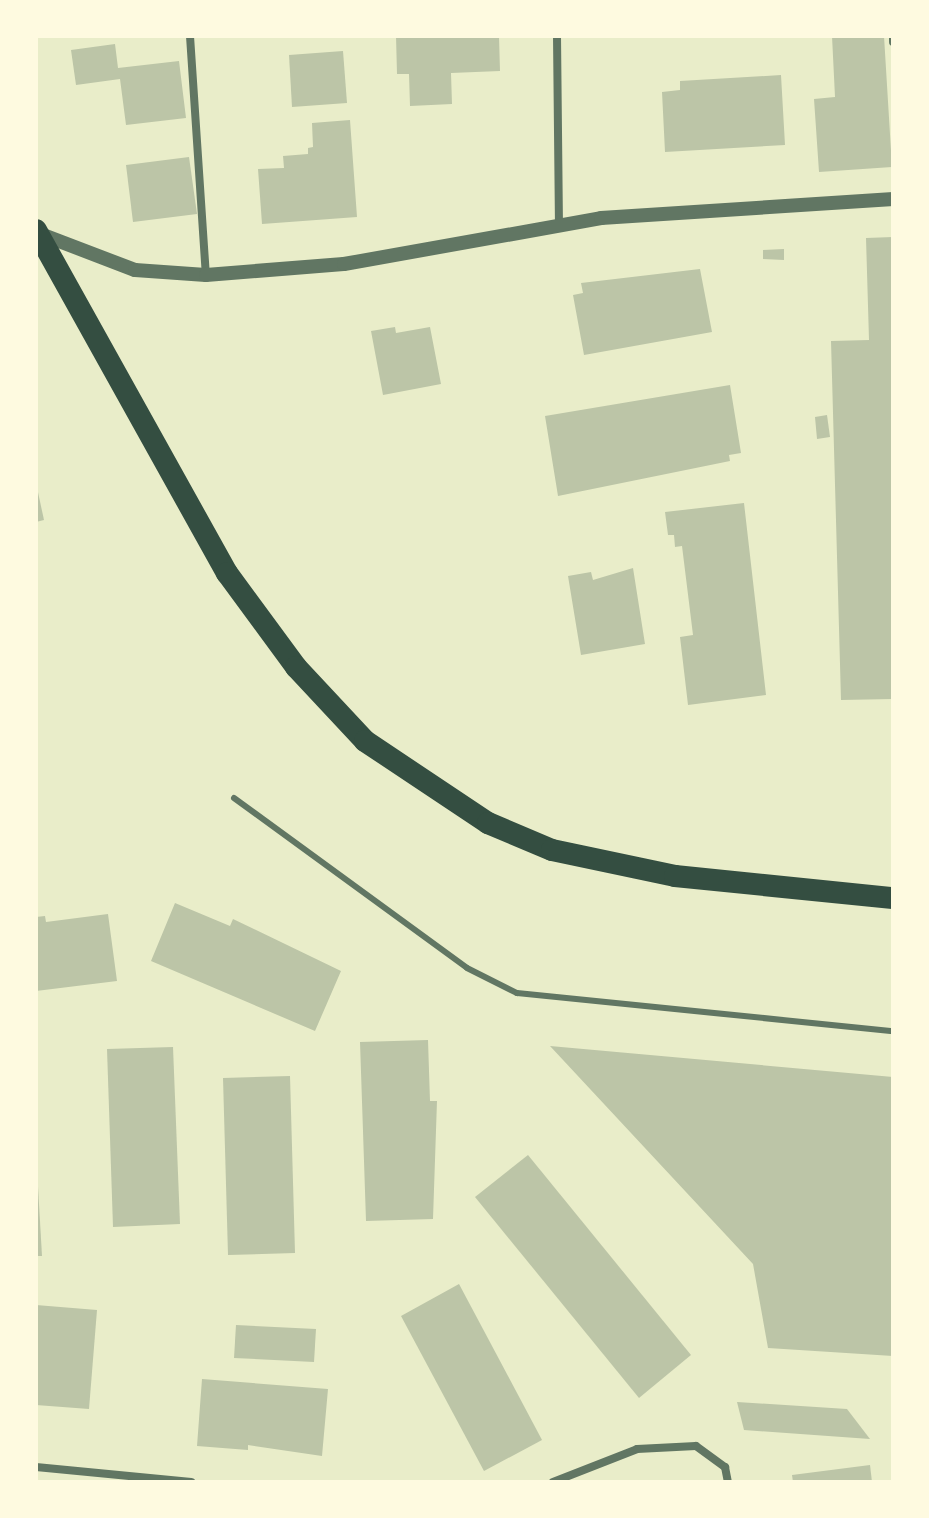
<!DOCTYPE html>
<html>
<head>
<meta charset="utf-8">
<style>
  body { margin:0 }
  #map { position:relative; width:929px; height:1518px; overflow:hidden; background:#e9edc9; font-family:Barlow,sans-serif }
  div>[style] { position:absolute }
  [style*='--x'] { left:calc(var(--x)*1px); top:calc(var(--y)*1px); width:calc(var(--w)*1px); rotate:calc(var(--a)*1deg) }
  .building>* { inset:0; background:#bcc5a7 }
  .service>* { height:6px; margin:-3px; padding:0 3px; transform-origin:3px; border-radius:3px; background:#617663 }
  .minor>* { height:8px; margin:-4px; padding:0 4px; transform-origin:4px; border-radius:4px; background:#617663 }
  .tertiary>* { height:14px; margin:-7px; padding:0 7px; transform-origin:7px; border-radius:7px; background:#617663 }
  .trunk>* { height:22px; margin:-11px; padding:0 11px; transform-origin:11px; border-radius:11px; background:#344e41 }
  span { translate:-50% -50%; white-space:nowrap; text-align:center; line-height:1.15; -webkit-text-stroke:8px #fefae0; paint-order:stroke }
  .frame { position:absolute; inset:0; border:38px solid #fefae0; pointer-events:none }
</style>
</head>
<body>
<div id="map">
  <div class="building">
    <i style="clip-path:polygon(396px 36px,499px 36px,500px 71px,451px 73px,452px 104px,410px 106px,409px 74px,397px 74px)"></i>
    <i style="clip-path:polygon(832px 36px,884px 36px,892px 167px,819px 172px,814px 99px,835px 97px)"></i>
    <i style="clip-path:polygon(115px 44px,118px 68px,179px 61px,186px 118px,126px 125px,120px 79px,76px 85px,71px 50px)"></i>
    <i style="clip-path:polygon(343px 51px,347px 103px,292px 107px,289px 55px)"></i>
    <i style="clip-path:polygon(781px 75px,785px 145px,665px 152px,662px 92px,680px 90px,680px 81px)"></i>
    <i style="clip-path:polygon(350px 120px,357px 217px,262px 224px,258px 169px,284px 168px,283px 156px,308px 154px,308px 148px,313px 147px,312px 123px)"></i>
    <i style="clip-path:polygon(189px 157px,197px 214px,133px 222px,126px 165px)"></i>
    <i style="clip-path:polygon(893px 237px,893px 699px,841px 700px,831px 341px,869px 340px,866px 238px)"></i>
    <i style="clip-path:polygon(784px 249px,784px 260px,763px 259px,763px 250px)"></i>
    <i style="clip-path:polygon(700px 269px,712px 332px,584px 355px,573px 295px,583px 293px,581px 283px)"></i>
    <i style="clip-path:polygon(395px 327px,396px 333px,430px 327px,441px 384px,383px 395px,371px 331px)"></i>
    <i style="clip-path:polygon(730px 385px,741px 453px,729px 455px,730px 461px,558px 496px,545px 416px)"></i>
    <i style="clip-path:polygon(827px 415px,830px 437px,817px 439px,815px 417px)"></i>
    <i style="clip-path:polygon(36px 483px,44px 520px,36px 522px)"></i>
    <i style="clip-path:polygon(744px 503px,766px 695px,688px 705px,680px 637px,693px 635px,682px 546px,675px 547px,674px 535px,668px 535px,665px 512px)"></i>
    <i style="clip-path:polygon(633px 568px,645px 644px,581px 655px,568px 576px,591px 572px,593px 580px)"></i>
    <i style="clip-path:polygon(175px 903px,230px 926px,233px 919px,341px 971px,315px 1031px,151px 961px)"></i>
    <i style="clip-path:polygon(108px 914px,117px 981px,36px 991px,36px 917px,45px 916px,46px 922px)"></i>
    <i style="clip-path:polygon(428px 1040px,430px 1101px,437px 1101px,433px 1219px,366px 1221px,360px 1042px)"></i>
    <i style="clip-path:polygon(550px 1046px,893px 1077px,893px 1356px,768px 1348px,753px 1264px)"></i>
    <i style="clip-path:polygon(173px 1047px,180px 1224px,113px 1227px,107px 1049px)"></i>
    <i style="clip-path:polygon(290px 1076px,295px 1253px,228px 1255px,223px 1078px)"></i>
    <i style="clip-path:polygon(36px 1152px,42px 1256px,36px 1256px)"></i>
    <i style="clip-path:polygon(528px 1155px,691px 1355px,639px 1398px,475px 1197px)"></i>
    <i style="clip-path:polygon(459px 1284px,542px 1440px,484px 1471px,401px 1316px)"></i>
    <i style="clip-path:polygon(36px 1305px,97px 1310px,89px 1409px,36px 1405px)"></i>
    <i style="clip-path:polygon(236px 1325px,316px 1329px,314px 1362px,234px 1358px)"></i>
    <i style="clip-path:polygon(202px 1379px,328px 1389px,322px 1456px,248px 1445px,248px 1450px,197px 1446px)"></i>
    <i style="clip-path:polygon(737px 1402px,847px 1409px,870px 1439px,744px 1430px)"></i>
    <i style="clip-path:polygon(870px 1465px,872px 1482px,793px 1482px,792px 1475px)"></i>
  </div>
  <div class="service">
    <i style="--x:234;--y:798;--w:288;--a:36.1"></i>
    <i style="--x:467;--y:968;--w:56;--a:26.6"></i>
    <i style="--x:517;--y:993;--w:378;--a:5.8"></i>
  </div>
  <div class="minor">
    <i style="--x:190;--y:36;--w:240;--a:86.2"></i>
    <i style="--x:557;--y:36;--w:187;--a:89.4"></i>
    <i style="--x:893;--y:36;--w:6;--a:90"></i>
    <i style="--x:36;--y:1467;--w:156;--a:5.5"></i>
    <i style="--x:553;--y:1482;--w:90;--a:-21.4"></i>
    <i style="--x:637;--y:1449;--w:59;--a:-2.9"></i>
    <i style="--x:696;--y:1446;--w:36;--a:36"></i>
    <i style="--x:725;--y:1467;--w:15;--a:79"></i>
  </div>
  <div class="tertiary">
    <i style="--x:38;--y:233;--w:104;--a:20.9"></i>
    <i style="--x:135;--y:270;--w:71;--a:4"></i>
    <i style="--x:206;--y:275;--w:138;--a:-4.6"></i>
    <i style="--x:344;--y:264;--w:261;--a:-10.1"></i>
    <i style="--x:601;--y:218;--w:293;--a:-3.7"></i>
  </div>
  <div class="trunk">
    <i style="--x:36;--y:230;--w:393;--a:60.9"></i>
    <i style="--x:227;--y:573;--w:117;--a:53.7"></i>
    <i style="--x:296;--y:667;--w:101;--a:47"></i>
    <i style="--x:365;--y:741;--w:148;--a:33.7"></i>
    <i style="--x:488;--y:823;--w:69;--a:22.9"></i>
    <i style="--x:552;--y:850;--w:126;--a:11.9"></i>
    <i style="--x:675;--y:876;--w:219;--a:5.8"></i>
  </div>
  <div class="frame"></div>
</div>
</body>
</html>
